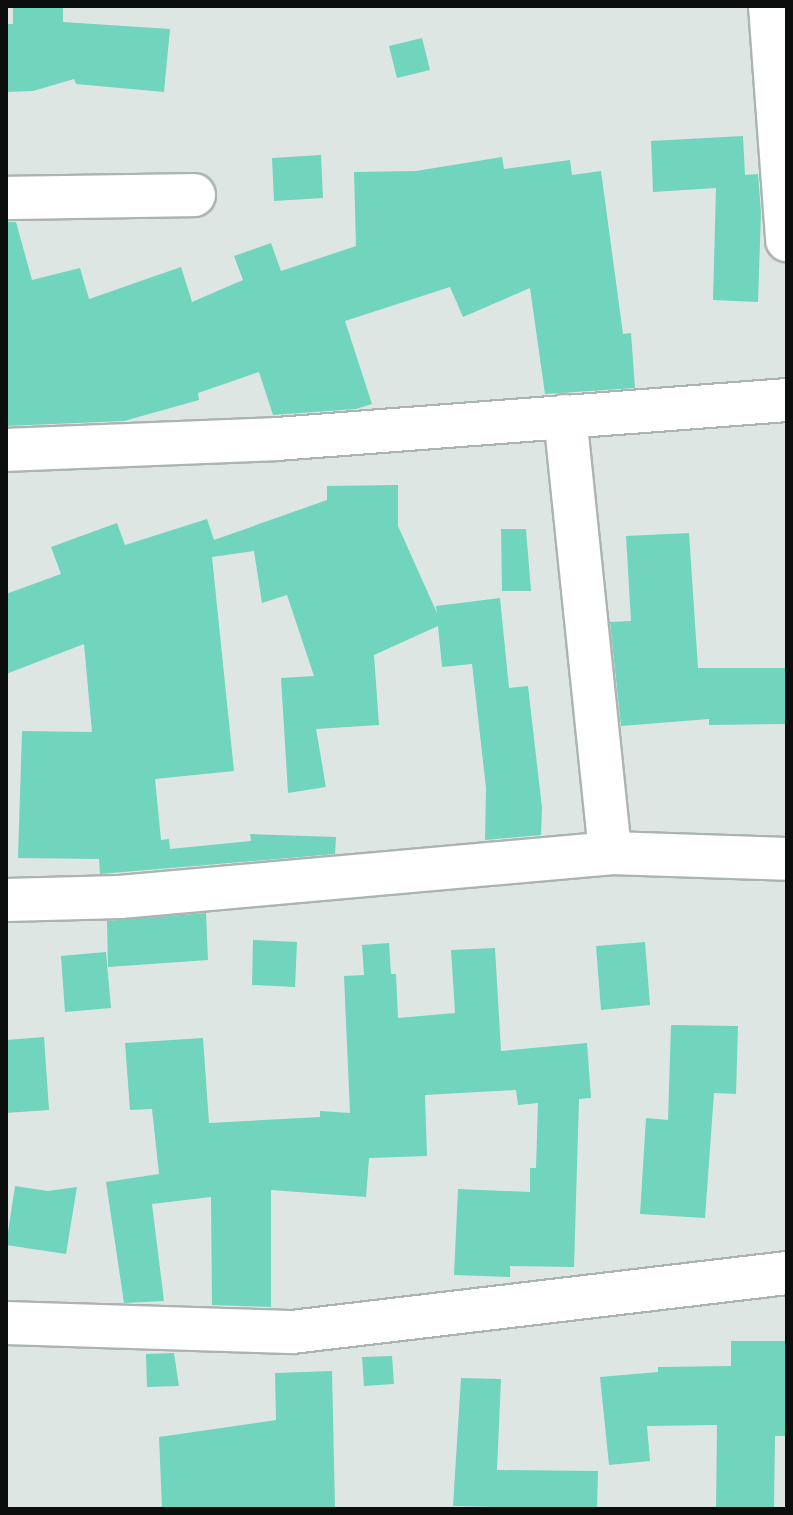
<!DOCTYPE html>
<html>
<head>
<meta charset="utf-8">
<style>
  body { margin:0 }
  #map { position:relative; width:793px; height:1515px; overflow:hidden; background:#dee6e4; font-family:"Golos Text",sans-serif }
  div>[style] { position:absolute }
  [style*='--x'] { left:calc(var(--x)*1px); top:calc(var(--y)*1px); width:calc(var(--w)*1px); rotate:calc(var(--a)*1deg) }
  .building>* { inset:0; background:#71d4bc }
  .roads { filter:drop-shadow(2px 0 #acb4b2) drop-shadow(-2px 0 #acb4b2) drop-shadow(0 2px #acb4b2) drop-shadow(0 -2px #acb4b2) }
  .minor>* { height:42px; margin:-21px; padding:0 21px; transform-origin:21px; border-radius:21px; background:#fff }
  span { translate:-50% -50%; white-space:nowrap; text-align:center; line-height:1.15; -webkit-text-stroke:7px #ebf3f1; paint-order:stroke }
  .frame { position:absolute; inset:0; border:8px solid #0b0e0d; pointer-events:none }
</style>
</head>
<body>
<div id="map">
  <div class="building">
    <i style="clip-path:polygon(13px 6px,63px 6px,63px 22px,170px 29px,164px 92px,76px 84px,74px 79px,33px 91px,6px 92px,6px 24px,13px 24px)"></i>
    <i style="clip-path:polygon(422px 38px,430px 70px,397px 78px,389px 46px)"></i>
    <i style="clip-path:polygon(743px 136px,745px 175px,758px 174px,761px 213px,758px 302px,713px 300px,716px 188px,653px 192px,651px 141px)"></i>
    <i style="clip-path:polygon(321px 155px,323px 198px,274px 201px,272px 158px)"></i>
    <i style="clip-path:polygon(502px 157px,504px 169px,570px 160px,572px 175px,601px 171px,623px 334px,631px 333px,635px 388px,545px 394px,530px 288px,463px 317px,450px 287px,345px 321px,372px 404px,356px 409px,273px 415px,259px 372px,198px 393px,199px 400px,124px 421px,6px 426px,6px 222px,16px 222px,32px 280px,80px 268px,89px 299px,181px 267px,192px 302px,243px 280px,234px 256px,271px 243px,281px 271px,356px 246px,354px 172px,416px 171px)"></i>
    <i style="clip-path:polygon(398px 485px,398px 526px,437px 613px,436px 606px,500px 598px,509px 688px,528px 686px,542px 808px,541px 835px,485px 840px,486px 788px,472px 664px,442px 667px,438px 626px,374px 655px,379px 725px,316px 729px,326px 787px,288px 793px,281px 678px,314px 676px,287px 595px,262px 603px,254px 551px,212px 557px,234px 771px,155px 779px,161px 840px,169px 839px,170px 849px,251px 841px,250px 834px,336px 837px,335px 854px,100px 874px,99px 859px,18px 858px,22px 731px,92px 732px,84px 644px,6px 674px,6px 594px,61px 574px,51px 547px,117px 523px,125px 545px,207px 519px,214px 540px,327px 500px,327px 486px)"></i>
    <i style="clip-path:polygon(501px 529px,526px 529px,531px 591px,502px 591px)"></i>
    <i style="clip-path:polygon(689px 533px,698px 668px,787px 668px,787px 724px,709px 725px,709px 719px,621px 726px,610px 622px,631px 621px,626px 536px)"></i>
    <i style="clip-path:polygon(206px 913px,208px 960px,108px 967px,107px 921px)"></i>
    <i style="clip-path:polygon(253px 940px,297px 942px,295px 987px,252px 985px)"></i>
    <i style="clip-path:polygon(645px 942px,650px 1005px,601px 1010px,596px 946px)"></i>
    <i style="clip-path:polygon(389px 943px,391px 974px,396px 974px,398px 1018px,455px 1013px,451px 950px,495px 948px,501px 1051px,587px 1043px,591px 1098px,579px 1099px,574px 1267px,510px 1266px,510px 1277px,454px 1275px,458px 1189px,530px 1192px,530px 1168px,536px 1168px,538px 1103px,518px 1105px,516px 1090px,425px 1095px,427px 1156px,369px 1158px,366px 1197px,271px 1190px,271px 1307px,212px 1305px,211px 1197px,152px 1204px,164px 1301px,124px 1303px,106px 1182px,159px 1174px,152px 1109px,130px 1110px,125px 1043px,203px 1038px,209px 1123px,320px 1117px,320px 1111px,350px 1113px,344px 976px,364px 975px,362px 945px)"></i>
    <i style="clip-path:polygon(106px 952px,111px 1008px,65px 1012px,61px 956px)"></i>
    <i style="clip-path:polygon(671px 1025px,738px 1026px,736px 1094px,714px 1093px,705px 1218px,640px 1214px,646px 1118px,668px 1120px)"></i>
    <i style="clip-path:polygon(44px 1037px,49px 1110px,6px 1113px,6px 1040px)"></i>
    <i style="clip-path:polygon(15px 1186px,48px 1191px,77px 1187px,66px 1254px,6px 1245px)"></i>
    <i style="clip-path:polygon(731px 1341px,787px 1341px,787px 1436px,775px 1436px,774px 1509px,716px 1509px,717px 1425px,647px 1426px,650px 1461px,609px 1465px,600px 1377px,658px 1372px,658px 1367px,731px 1366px)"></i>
    <i style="clip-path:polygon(174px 1353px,179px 1386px,147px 1387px,146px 1354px)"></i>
    <i style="clip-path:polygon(392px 1356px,394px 1384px,364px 1386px,362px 1357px)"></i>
    <i style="clip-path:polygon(332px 1371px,335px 1509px,162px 1509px,159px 1437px,276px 1420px,275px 1373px)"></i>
    <i style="clip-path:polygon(461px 1378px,501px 1379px,497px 1470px,598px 1471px,597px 1509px,453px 1506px)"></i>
  </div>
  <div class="roads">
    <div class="minor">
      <i style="--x:770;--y:6;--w:235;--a:85.8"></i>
      <i style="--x:6;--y:198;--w:188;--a:-0.9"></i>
      <i style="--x:565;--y:416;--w:439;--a:84.1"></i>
      <i style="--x:6;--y:450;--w:271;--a:-2.3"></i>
      <i style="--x:277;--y:439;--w:511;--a:-4.37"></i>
      <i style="--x:6;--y:900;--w:114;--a:-1.5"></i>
      <i style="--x:120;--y:897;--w:492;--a:-5.1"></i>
      <i style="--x:610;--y:853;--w:177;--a:1.9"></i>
      <i style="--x:6;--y:1323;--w:286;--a:1.8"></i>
      <i style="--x:292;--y:1332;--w:499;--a:-6.8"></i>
    </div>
  </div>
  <div class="frame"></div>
</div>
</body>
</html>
